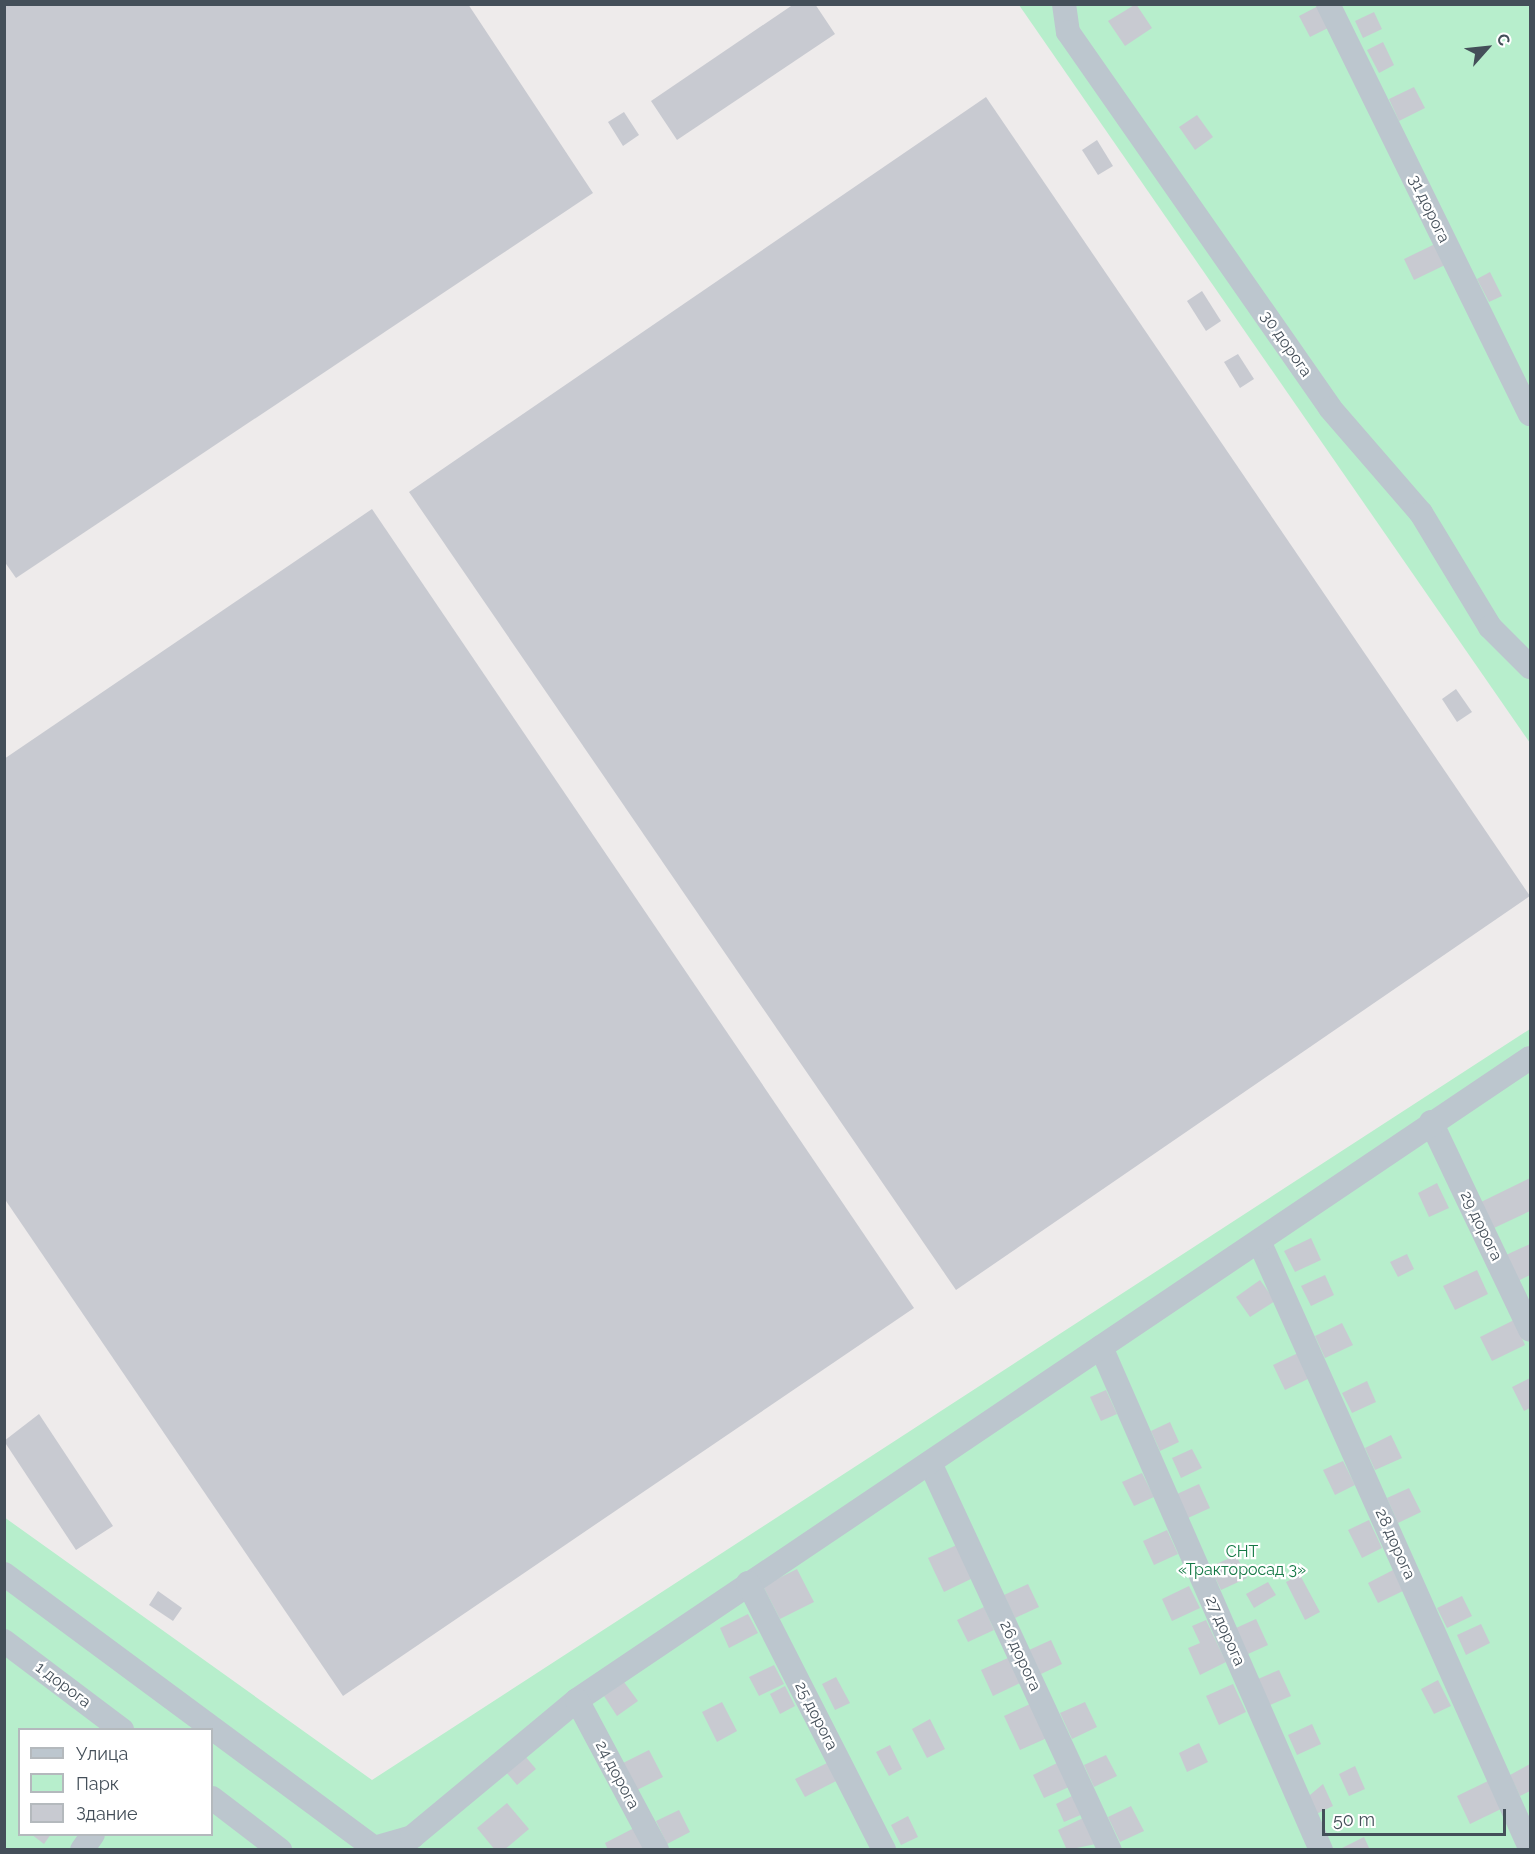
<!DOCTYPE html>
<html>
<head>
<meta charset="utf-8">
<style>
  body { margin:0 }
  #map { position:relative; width:1535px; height:1854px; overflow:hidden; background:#eeebeb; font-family:Raleway,sans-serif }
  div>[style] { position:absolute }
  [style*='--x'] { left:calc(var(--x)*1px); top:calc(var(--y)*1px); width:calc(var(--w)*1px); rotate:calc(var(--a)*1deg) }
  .green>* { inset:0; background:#b7eecc }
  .building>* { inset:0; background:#c8cad1 }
  .street>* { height:24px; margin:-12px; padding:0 12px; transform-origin:12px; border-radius:12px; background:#bcc6ce }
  span { translate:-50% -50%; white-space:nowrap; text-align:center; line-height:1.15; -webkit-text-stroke:4.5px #fff; paint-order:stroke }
  .street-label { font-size:16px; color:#444f59 }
  .park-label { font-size:16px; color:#157946 }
  .frame { position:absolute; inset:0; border:6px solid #444f59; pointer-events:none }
  .legend { position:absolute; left:18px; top:1728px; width:195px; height:108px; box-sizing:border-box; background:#fff; border:2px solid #b4b9bd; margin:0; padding:8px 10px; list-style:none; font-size:18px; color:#444f59 }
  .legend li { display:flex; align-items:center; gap:12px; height:30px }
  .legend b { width:30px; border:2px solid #b4b9bd }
  .north { position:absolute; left:1457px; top:18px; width:60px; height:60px; -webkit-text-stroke:4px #fff; paint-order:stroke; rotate:63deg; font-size:16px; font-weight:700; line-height:24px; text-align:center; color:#444f59 }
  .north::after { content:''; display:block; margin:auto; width:21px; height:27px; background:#444f59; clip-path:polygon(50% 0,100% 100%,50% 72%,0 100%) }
  .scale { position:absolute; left:1322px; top:1809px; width:184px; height:27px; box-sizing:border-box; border:3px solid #444f59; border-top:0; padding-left:8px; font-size:18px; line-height:21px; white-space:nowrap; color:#444f59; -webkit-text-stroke:4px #fff; paint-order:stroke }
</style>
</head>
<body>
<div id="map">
  <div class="green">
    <i style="clip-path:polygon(1019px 5px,1530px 5px,1530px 743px)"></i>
    <i style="clip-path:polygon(evenodd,1530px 1029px,1530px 1849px,5px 1849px,4px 1517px,372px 1780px,1530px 1029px,20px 1730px,212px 1730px,212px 1834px,20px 1834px,20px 1730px)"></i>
  </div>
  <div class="building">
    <i style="clip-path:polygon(4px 4px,468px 4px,593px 193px,16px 578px,4px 561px)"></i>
    <i style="clip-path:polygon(794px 4px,815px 4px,835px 34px,677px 140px,651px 101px)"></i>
    <i style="clip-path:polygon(1136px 4px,1152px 28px,1125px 46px,1108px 21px)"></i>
    <i style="clip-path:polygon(1322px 4px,1334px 25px,1310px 37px,1299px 16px)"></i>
    <i style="clip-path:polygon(1374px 12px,1382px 29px,1363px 38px,1355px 21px)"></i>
    <i style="clip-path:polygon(1383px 42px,1394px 65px,1379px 73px,1367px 50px)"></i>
    <i style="clip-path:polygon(1414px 87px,1425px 108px,1399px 121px,1389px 99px)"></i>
    <i style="clip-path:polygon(986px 97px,1530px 896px,956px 1290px,409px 492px)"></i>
    <i style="clip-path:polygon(624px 112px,639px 135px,623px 146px,608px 122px)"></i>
    <i style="clip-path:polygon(1197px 115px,1213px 137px,1195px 150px,1179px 127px)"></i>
    <i style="clip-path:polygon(1097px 140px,1113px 166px,1098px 175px,1082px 150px)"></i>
    <i style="clip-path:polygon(1435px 244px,1445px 265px,1414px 280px,1404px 259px)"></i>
    <i style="clip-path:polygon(1490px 272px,1502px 296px,1489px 302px,1477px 279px)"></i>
    <i style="clip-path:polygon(1202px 291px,1221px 321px,1206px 331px,1187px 301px)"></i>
    <i style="clip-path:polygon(1238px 354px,1254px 379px,1240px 388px,1224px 362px)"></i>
    <i style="clip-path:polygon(372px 509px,914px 1308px,343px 1696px,4px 1198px,4px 759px)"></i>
    <i style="clip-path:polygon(1456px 689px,1472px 712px,1457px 722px,1442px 699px)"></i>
    <i style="clip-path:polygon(1530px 1178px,1530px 1211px,1494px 1228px,1481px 1202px)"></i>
    <i style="clip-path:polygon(1437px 1183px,1449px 1208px,1429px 1217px,1418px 1193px)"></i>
    <i style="clip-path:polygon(1311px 1238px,1321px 1260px,1295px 1272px,1284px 1251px)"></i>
    <i style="clip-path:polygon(1530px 1244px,1530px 1275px,1518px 1281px,1506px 1255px)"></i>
    <i style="clip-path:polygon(1407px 1254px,1414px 1269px,1398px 1277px,1390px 1262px)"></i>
    <i style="clip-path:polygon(1477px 1270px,1488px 1294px,1455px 1310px,1443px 1286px)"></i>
    <i style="clip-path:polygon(1325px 1275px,1334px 1295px,1311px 1306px,1301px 1286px)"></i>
    <i style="clip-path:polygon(1260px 1280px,1275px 1301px,1250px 1317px,1236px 1297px)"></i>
    <i style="clip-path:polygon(1514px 1320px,1525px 1345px,1492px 1361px,1480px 1337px)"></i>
    <i style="clip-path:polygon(1342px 1323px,1353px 1345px,1325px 1358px,1315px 1336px)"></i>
    <i style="clip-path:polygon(1298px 1353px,1310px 1378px,1285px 1390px,1273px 1365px)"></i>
    <i style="clip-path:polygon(1530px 1378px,1530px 1408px,1524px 1411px,1512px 1387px)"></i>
    <i style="clip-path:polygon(1367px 1381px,1376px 1402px,1352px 1413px,1342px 1393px)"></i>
    <i style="clip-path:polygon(1106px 1390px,1117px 1414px,1101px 1421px,1090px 1397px)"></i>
    <i style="clip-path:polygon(39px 1414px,113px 1526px,76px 1550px,4px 1441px)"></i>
    <i style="clip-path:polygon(1170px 1422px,1179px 1442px,1160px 1451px,1151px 1431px)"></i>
    <i style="clip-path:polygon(1391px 1435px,1402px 1458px,1375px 1470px,1365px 1448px)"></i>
    <i style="clip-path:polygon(1192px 1449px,1202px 1468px,1181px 1478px,1172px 1458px)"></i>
    <i style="clip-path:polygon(1343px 1461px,1355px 1485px,1335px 1495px,1323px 1470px)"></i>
    <i style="clip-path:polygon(1142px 1473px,1154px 1497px,1134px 1506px,1122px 1482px)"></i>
    <i style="clip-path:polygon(1199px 1484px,1210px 1508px,1188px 1518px,1177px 1494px)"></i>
    <i style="clip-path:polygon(1409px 1488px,1421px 1512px,1398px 1523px,1387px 1498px)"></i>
    <i style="clip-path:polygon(1369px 1520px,1382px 1548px,1362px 1558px,1348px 1530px)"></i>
    <i style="clip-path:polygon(1167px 1530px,1178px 1554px,1154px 1565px,1143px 1541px)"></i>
    <i style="clip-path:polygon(959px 1544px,975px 1577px,944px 1592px,928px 1558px)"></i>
    <i style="clip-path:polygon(1236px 1555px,1247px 1578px,1221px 1590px,1210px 1567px)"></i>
    <i style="clip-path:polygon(797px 1569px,814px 1602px,780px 1619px,763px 1586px)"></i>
    <i style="clip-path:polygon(1395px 1569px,1405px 1590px,1378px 1603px,1368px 1583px)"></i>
    <i style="clip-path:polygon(1300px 1575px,1320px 1612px,1305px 1620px,1286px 1582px)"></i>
    <i style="clip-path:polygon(1268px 1582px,1276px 1595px,1254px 1608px,1246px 1594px)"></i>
    <i style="clip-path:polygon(1028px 1584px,1039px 1607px,1015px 1618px,1004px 1595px)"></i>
    <i style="clip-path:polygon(1189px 1586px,1200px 1608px,1172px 1621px,1162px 1599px)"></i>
    <i style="clip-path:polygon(158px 1591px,182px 1608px,173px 1621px,149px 1605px)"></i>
    <i style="clip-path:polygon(1462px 1596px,1472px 1616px,1447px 1628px,1437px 1608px)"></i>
    <i style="clip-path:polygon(984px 1607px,994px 1630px,968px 1642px,957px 1620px)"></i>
    <i style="clip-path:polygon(748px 1614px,758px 1633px,729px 1648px,720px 1628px)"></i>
    <i style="clip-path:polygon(1256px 1619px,1268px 1645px,1248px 1654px,1236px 1628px)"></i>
    <i style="clip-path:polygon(1206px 1620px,1226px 1662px,1200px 1675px,1188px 1648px,1200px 1643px,1192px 1626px)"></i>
    <i style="clip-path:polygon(1481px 1624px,1490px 1643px,1466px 1655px,1457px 1635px)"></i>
    <i style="clip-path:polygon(1051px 1640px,1062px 1664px,1041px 1674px,1029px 1650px)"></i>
    <i style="clip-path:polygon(1008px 1658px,1020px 1683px,993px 1696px,981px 1670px)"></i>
    <i style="clip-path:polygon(774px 1665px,784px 1684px,759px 1696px,749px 1677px)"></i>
    <i style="clip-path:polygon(1279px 1670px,1291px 1696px,1270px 1705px,1258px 1679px)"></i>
    <i style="clip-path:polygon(836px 1677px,850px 1703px,835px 1710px,822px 1684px)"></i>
    <i style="clip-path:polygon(1438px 1680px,1451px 1706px,1434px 1714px,1421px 1689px)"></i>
    <i style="clip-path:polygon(624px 1682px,638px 1701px,617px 1716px,604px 1696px)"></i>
    <i style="clip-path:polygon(1233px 1684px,1246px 1712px,1219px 1725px,1206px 1696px)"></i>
    <i style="clip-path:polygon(785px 1686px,795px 1706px,780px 1714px,770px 1694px)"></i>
    <i style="clip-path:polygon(722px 1702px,737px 1731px,717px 1742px,702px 1712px)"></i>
    <i style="clip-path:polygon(1085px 1702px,1097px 1727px,1072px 1739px,1060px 1713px)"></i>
    <i style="clip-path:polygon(1030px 1704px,1047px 1738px,1020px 1750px,1004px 1716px)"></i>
    <i style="clip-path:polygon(930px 1719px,945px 1749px,927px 1758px,912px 1729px)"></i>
    <i style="clip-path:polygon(1312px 1724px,1321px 1744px,1297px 1755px,1288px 1735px)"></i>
    <i style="clip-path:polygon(1199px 1743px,1208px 1762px,1187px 1772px,1179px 1753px)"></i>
    <i style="clip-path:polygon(890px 1745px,902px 1769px,889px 1776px,876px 1752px)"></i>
    <i style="clip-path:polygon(649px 1750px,663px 1777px,637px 1790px,623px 1763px)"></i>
    <i style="clip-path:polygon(1106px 1755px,1117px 1776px,1094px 1787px,1084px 1765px)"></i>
    <i style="clip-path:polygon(525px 1756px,536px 1769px,517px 1785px,506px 1772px)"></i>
    <i style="clip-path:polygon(831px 1761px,840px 1779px,805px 1797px,795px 1779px)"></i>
    <i style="clip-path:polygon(1057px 1763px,1069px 1787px,1044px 1798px,1033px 1775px)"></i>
    <i style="clip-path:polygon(1530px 1764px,1530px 1791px,1520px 1796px,1510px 1775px)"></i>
    <i style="clip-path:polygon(1355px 1766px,1365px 1789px,1349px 1796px,1339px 1774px)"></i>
    <i style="clip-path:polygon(1488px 1781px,1501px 1809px,1470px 1824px,1457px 1796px)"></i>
    <i style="clip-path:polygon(1323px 1784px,1333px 1806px,1312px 1816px,1304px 1800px)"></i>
    <i style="clip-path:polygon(1074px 1795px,1083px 1814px,1064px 1822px,1056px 1804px)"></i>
    <i style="clip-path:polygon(507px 1803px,529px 1829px,504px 1850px,495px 1850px,477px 1828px)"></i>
    <i style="clip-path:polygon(1131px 1806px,1144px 1831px,1120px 1842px,1108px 1817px)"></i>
    <i style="clip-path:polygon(679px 1810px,690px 1832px,667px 1844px,656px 1821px)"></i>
    <i style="clip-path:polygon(908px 1816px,918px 1837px,901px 1845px,891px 1825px)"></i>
    <i style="clip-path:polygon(1083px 1818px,1096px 1844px,1067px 1850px,1058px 1830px)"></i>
    <i style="clip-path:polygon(636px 1827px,647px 1850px,608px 1850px,605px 1843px)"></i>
    <i style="clip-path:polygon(31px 1834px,51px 1834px,44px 1844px)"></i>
    <i style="clip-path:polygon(1364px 1837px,1370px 1850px,1338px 1850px)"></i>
  </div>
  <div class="street">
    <i style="--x:1064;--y:4;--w:28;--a:82"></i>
    <i style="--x:1068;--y:32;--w:458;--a:55.1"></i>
    <i style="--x:1330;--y:408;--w:139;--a:49.1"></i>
    <i style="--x:1421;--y:513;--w:133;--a:58.8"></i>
    <i style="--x:1490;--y:627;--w:57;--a:45"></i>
    <i style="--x:1328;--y:4;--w:457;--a:63.8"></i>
    <i style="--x:1431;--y:1122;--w:230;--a:64.5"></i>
    <i style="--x:1259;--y:1241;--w:665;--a:65.94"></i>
    <i style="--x:1101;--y:1347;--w:549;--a:66.38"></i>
    <i style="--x:930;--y:1463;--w:427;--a:65.1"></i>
    <i style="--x:4;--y:1574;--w:460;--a:36.5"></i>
    <i style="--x:374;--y:1848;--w:40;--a:-16"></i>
    <i style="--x:412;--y:1837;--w:214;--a:-39.7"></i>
    <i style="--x:577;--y:1700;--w:1149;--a:-33.97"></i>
    <i style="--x:748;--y:1583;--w:300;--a:63"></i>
    <i style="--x:4;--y:1641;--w:148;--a:37"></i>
    <i style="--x:577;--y:1700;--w:170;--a:61.9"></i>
    <i style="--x:212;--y:1798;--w:86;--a:37.4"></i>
    <i style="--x:82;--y:1850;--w:19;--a:-55"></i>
  </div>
  <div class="street-label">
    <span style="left:1429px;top:209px;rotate:64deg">31 дорога</span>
    <span style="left:1286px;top:344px;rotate:55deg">30 дорога</span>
    <span style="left:1481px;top:1226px;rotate:64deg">29 дорога</span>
    <span style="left:1395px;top:1544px;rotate:66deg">28 дорога</span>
    <span style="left:1225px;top:1631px;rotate:66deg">27 дорога</span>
    <span style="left:1020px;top:1656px;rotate:65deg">26 дорога</span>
    <span style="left:63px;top:1685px;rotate:37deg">1 дорога</span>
    <span style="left:816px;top:1716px;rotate:63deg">25 дорога</span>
    <span style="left:617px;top:1775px;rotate:62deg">24 дорога</span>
  </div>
  <div class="park-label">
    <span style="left:1242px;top:1561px">СНТ<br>«Тракторосад 3»</span>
  </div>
  <div class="frame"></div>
  <ul class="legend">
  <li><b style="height:8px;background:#bcc6ce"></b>Улица</li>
  <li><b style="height:16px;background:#b7eecc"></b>Парк</li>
  <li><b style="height:16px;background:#c8cad1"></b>Здание</li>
  </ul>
  <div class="north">С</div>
  <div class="scale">50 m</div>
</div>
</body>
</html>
